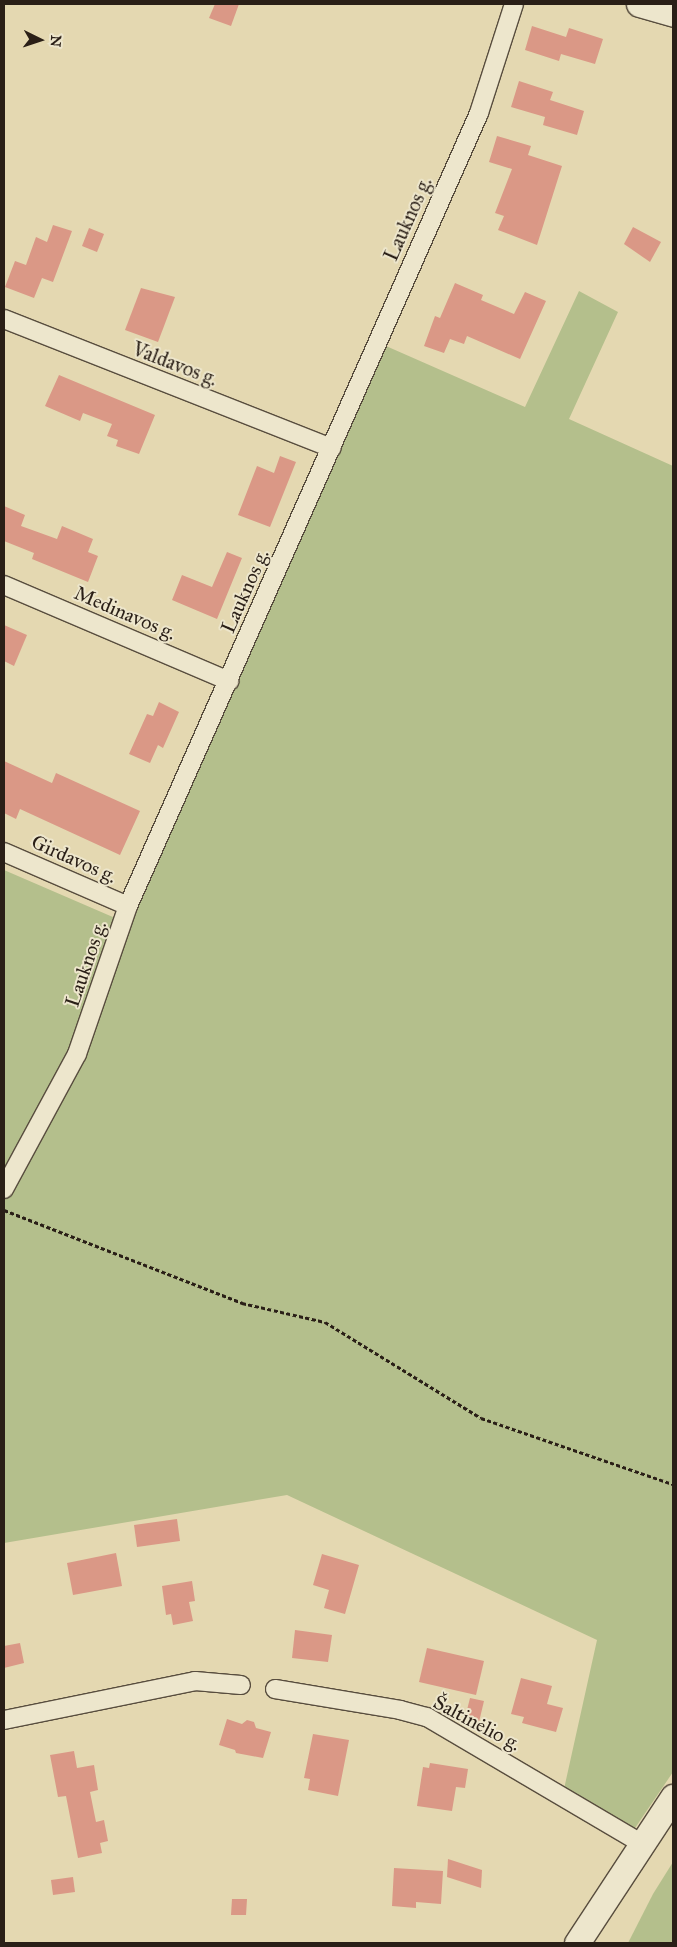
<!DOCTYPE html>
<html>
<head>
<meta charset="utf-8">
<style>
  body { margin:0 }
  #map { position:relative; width:677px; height:1947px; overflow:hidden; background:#e4d8b1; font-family:"IM FELL Great Primer",serif }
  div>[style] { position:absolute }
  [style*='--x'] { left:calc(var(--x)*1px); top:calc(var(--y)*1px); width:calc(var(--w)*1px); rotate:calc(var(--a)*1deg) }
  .green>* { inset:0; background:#b4bf8c }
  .building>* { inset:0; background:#da9886 }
  .path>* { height:3px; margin-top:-1.5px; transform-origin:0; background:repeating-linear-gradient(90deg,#2a1f17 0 4px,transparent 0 6.5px) }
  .roads { filter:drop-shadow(1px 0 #584d3e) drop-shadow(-1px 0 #584d3e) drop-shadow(0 1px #584d3e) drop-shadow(0 -1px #584d3e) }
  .minor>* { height:18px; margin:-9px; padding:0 9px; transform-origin:9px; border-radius:9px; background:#ede6cc }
  .secondary>* { height:25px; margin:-12.5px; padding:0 12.5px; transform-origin:12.5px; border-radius:12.5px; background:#ede6cc }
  span { translate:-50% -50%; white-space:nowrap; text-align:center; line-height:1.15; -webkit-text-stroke:4px #ede6cc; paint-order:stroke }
  .street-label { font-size:20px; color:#2a1f17 }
  .frame { position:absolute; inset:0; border:5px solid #2a1f17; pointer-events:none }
  .north { position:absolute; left:15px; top:15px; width:50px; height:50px; -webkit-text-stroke:4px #ede6cc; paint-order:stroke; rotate:94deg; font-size:14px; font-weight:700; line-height:20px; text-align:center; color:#2a1f17 }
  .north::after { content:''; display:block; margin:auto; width:18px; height:22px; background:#2a1f17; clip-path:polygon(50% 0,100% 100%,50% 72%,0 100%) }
</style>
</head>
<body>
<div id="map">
  <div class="green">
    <i style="clip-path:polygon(579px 291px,618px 312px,569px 419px,673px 466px,673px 1772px,633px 1831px,564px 1789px,597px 1640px,287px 1495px,4px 1543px,4px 870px,129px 924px,386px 346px,525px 407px)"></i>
    <i style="clip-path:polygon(673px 1862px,673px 1943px,628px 1943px,653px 1894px)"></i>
  </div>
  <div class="building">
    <i style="clip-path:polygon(215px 4px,239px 4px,231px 26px,209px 18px)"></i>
    <i style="clip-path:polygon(532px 26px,566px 37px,569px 28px,603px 39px,595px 64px,561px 54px,559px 61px,525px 50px)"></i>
    <i style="clip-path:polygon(519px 81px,553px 92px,550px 100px,584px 111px,577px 135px,543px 125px,545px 117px,511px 107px)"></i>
    <i style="clip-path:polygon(497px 136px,531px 146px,528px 155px,562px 166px,537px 245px,498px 230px,504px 216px,495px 213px,512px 169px,489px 162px)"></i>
    <i style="clip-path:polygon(53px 225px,72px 231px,53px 282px,42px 278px,34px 298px,5px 287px,15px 261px,26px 265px,36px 237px,47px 242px)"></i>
    <i style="clip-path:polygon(633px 227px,661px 242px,650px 262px,624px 244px)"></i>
    <i style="clip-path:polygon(89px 228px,104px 234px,97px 252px,82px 246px)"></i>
    <i style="clip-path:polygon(455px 283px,483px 295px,481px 300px,514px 314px,525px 292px,546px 301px,520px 359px,467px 336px,464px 344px,450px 339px,444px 353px,424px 346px,435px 316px,440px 318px)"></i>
    <i style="clip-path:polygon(141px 288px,175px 297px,158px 342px,125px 330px)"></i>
    <i style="clip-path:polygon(59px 375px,155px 415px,139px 454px,116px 446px,118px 440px,107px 436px,112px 424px,83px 413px,80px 421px,45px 406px)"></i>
    <i style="clip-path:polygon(280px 456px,296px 462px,270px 527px,238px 515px,257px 466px,274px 473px)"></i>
    <i style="clip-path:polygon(4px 506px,25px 515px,21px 526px,57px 539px,62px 526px,93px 539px,88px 552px,98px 556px,88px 582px,32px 559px,34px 553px,4px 541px)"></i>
    <i style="clip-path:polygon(227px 552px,242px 558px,217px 619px,172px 600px,182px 575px,212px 587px)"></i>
    <i style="clip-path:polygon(4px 625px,27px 635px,14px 666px,4px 661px)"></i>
    <i style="clip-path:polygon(159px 702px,179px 712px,163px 748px,158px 745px,150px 763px,129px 754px,147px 714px,153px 716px)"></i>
    <i style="clip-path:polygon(4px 761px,52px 783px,56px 773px,140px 811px,120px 855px,20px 809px,16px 819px,4px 813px)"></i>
    <i style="clip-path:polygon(177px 1519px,180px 1541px,137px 1547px,134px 1525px)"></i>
    <i style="clip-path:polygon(116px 1553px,122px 1586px,73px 1595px,67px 1563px)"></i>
    <i style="clip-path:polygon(322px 1554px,359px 1565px,345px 1614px,324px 1608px,329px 1590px,313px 1585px)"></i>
    <i style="clip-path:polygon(192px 1581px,195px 1601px,189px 1602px,193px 1621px,173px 1625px,171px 1614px,166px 1615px,162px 1586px)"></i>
    <i style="clip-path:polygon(295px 1630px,332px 1635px,328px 1662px,292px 1658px)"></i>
    <i style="clip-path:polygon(20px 1643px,24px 1663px,4px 1668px,4px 1646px)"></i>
    <i style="clip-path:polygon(427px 1648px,484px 1661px,476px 1695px,419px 1682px)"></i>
    <i style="clip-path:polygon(521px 1678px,552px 1686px,547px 1704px,563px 1708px,556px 1732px,522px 1723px,524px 1717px,511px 1714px)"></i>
    <i style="clip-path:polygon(470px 1698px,484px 1701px,479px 1722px,465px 1718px)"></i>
    <i style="clip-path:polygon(227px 1719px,242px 1724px,247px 1720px,254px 1722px,256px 1728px,271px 1732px,263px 1758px,236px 1753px,235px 1750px,219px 1745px)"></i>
    <i style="clip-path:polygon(313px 1734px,349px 1740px,338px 1796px,308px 1790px,310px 1779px,304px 1778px)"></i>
    <i style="clip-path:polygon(74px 1751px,77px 1768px,94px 1765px,98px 1790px,90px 1792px,96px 1822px,104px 1820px,108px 1841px,100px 1843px,102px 1853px,78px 1858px,66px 1796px,58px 1797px,50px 1755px)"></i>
    <i style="clip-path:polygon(430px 1763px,468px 1769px,465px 1788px,456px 1787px,452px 1811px,417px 1806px,423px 1767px,429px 1768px)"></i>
    <i style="clip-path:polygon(448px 1859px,482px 1870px,481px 1888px,447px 1877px)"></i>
    <i style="clip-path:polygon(394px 1868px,443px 1871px,441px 1904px,416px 1902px,416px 1908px,392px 1906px)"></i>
    <i style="clip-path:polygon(73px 1877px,75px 1892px,53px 1895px,51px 1880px)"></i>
    <i style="clip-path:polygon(232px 1899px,247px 1899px,246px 1915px,231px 1915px)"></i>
  </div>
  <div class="path">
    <i style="--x:4;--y:1210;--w:256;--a:21.3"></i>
    <i style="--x:242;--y:1303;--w:85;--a:12.9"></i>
    <i style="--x:325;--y:1322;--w:183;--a:31.6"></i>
    <i style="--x:481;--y:1418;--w:203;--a:19"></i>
  </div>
  <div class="roads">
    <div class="minor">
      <i style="--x:4;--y:319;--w:352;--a:21.5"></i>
      <i style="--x:4;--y:585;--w:245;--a:23.1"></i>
      <i style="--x:4;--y:852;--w:135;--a:23.5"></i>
      <i style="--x:4;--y:1189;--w:153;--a:-61.6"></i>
      <i style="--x:77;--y:1054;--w:157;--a:-71"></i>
      <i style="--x:128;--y:906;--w:867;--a:-66.12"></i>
      <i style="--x:479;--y:113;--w:114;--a:-72.2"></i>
      <i style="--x:275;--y:1689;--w:127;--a:9.5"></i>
      <i style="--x:400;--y:1710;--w:28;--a:15"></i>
      <i style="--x:427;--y:1717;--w:248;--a:30.5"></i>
      <i style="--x:4;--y:1720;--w:195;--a:-11.5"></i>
      <i style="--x:195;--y:1681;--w:46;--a:5"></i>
    </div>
    <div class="secondary">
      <i style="--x:639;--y:4;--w:35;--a:16"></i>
      <i style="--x:577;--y:1943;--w:175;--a:-56.7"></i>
    </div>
  </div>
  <div class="street-label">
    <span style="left:408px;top:219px;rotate:-66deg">Lauknos g.</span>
    <span style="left:175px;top:364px;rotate:21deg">Valdavos g.</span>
    <span style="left:245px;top:591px;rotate:-66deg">Lauknos g.</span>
    <span style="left:125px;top:613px;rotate:23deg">Medinavos g.</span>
    <span style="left:74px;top:859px;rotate:24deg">Girdavos g.</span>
    <span style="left:86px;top:964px;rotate:-71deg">Lauknos g.</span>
    <span style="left:477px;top:1723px;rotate:28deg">Šaltinėlio g.</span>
  </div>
  <div class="frame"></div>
  <div class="north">N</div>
</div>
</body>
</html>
